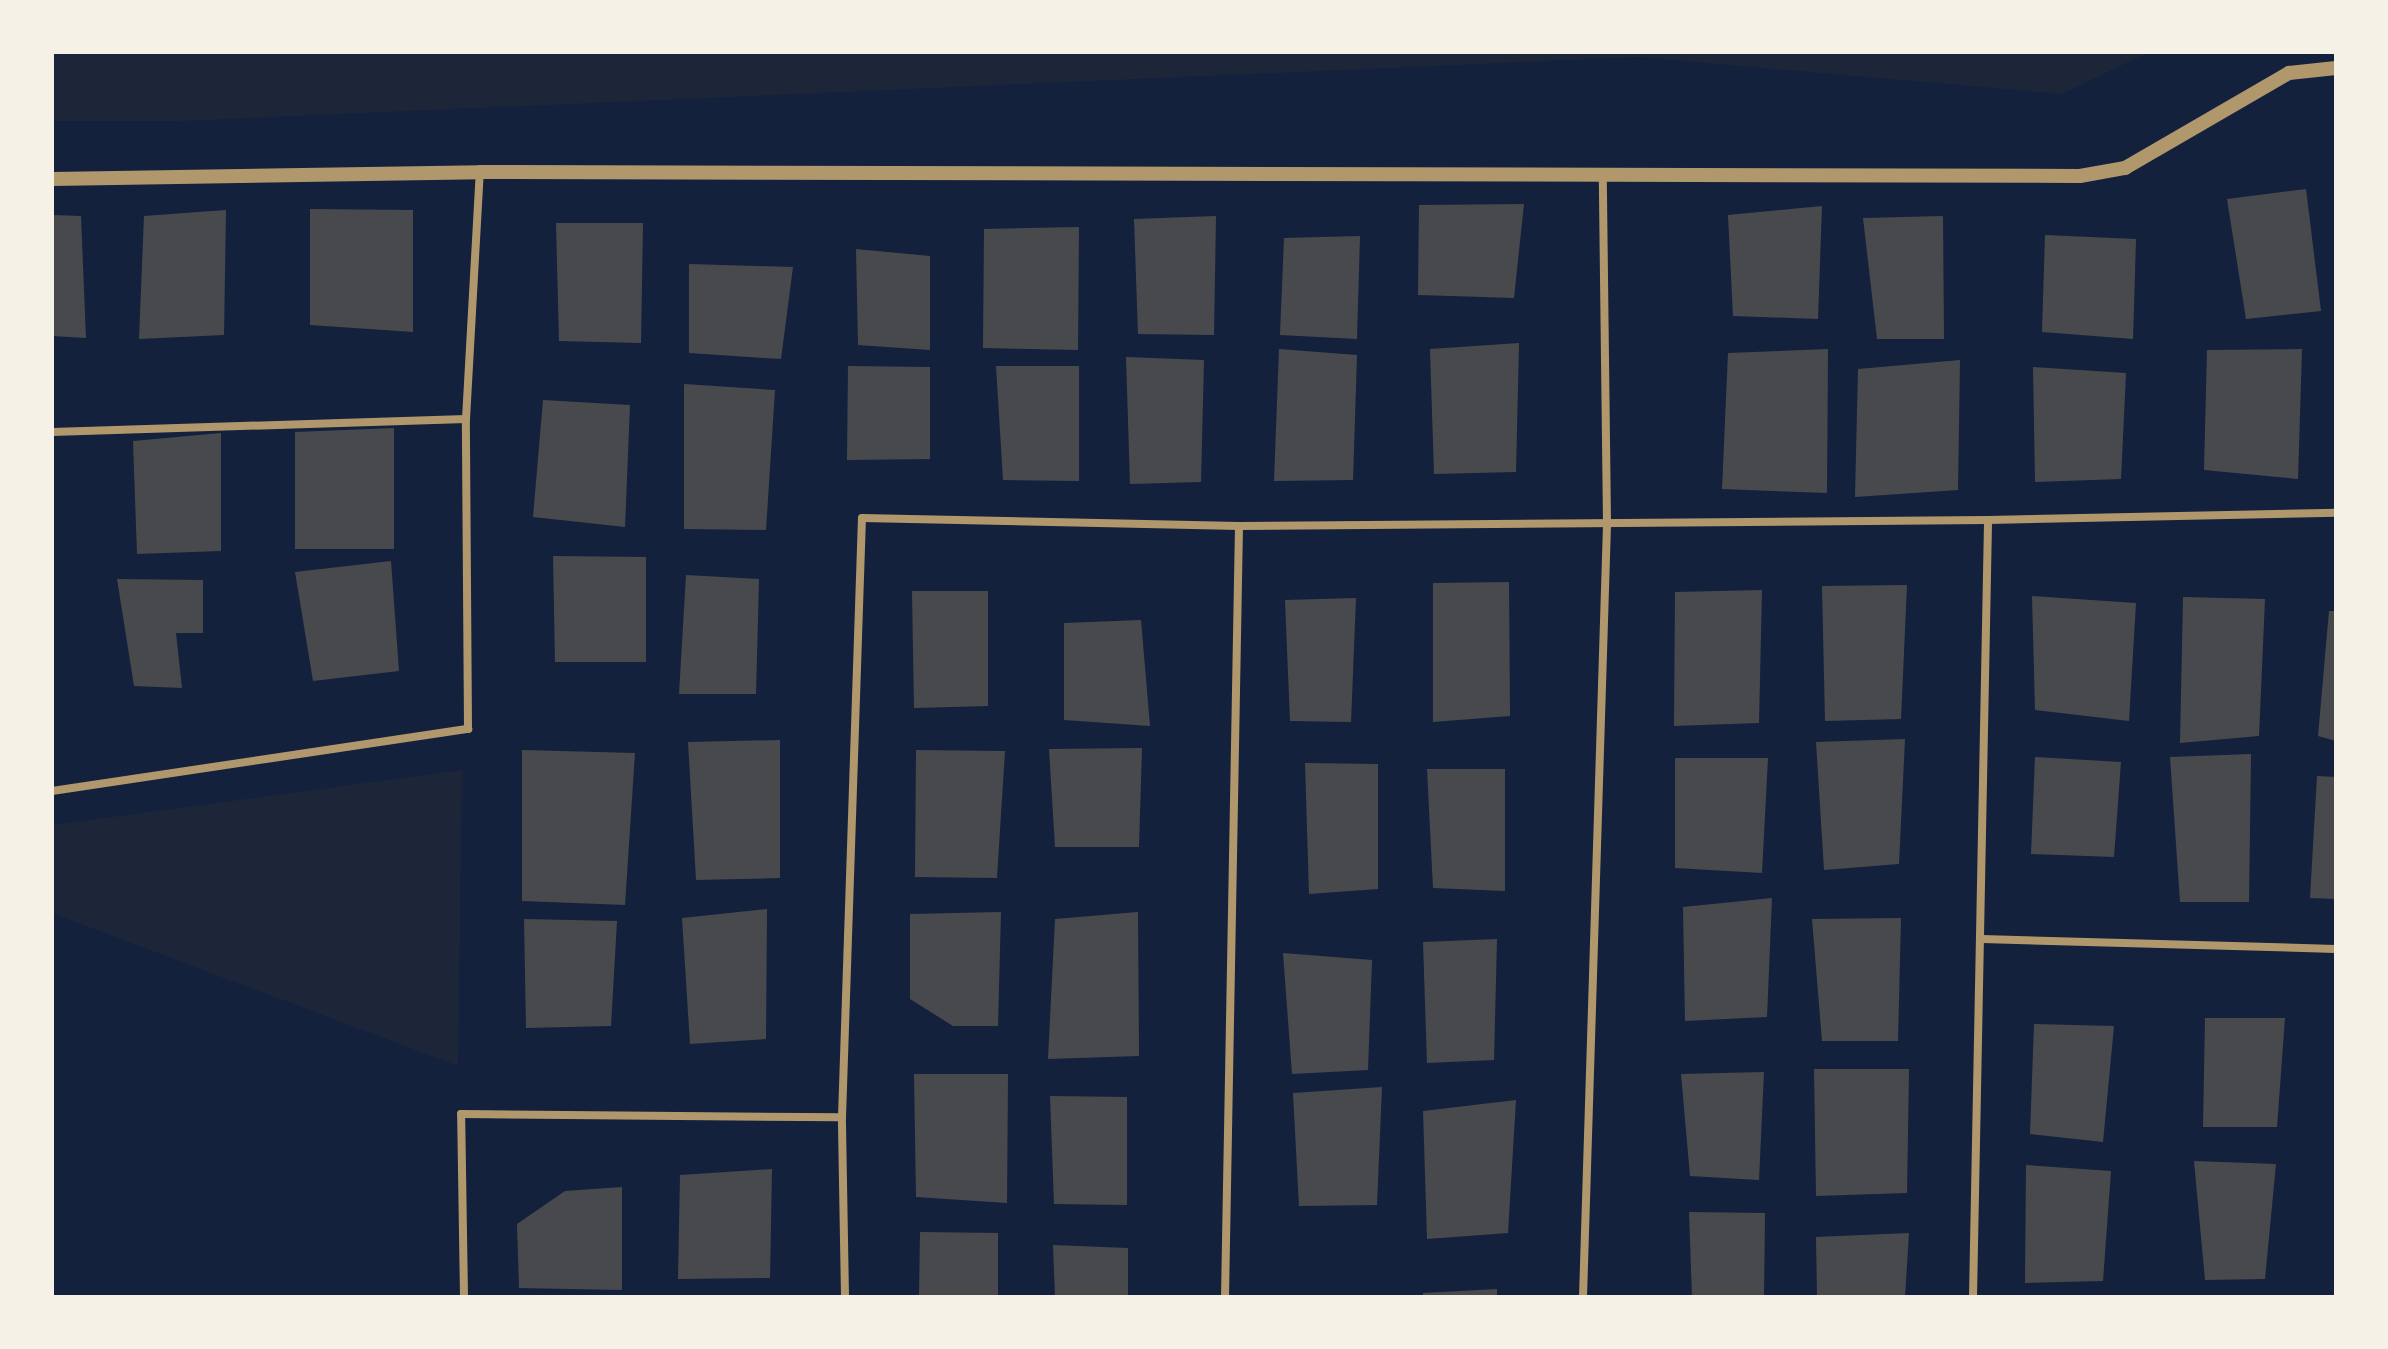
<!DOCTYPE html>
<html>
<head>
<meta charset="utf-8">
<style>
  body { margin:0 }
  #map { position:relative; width:2388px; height:1349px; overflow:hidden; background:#14213d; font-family:"Zilla Slab",serif }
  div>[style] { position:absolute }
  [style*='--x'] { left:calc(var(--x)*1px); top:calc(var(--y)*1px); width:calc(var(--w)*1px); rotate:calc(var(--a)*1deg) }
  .green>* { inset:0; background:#1d2539 }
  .building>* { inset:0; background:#48494c }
  .minor>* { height:8px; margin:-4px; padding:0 4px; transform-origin:4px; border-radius:4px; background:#b1986c }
  .tertiary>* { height:14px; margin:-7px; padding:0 7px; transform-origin:7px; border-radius:7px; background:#b1986c }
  span { translate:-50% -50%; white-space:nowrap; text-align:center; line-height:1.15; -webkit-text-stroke:7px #f6f1e7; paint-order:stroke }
  .frame { position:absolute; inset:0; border:54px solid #f6f1e7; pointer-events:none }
</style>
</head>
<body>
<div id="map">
  <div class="green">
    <i style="clip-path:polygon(52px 52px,2149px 52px,2062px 94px,1638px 57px,182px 121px,52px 121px)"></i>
    <i style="clip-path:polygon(462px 770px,458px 1066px,52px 913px,52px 825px)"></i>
  </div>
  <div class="building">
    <i style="clip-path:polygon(2306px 189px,2321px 311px,2246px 319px,2227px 199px)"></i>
    <i style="clip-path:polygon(1524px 204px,1514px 298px,1418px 295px,1419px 205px)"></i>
    <i style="clip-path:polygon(1822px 206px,1818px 319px,1733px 316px,1728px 215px)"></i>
    <i style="clip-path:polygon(310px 209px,413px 210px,413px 332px,310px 325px)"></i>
    <i style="clip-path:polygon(226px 210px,224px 335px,139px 339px,144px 216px)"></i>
    <i style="clip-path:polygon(52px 215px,81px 216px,86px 338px,52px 336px)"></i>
    <i style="clip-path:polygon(1216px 216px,1214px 335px,1138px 334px,1134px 219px)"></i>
    <i style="clip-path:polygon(1943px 216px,1944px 339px,1877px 339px,1863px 218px)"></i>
    <i style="clip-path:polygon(556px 223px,643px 223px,641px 343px,559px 341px)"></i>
    <i style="clip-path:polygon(1079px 227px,1078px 350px,983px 348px,984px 229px)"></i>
    <i style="clip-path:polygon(2045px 235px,2136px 239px,2133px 339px,2042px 332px)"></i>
    <i style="clip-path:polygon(1360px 236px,1357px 339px,1280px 335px,1284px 238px)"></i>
    <i style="clip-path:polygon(856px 249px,930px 256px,930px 350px,858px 345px)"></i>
    <i style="clip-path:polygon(689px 264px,793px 267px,781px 359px,689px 353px)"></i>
    <i style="clip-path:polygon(1519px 343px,1516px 472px,1434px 474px,1430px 349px)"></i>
    <i style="clip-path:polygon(1279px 349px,1357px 355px,1353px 480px,1274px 481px)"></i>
    <i style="clip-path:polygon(1828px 349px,1827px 493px,1722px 489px,1728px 353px)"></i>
    <i style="clip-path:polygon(2302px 349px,2298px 479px,2204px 470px,2207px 350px)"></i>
    <i style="clip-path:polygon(1126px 357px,1204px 360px,1201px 482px,1130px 484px)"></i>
    <i style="clip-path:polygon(1960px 360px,1958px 490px,1855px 497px,1858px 369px)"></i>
    <i style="clip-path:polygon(848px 366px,930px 367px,930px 459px,847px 460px)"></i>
    <i style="clip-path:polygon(996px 366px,1079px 366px,1079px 481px,1003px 480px)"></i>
    <i style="clip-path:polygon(2033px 367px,2126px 373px,2121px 479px,2035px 482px)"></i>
    <i style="clip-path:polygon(684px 384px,775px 390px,766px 530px,684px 529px)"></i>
    <i style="clip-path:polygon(543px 400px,630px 405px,625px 527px,533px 517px)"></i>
    <i style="clip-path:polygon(394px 428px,394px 549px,295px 549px,295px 432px)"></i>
    <i style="clip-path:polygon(221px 433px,221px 551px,137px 554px,133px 441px)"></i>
    <i style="clip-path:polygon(553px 556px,646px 557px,646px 662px,555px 662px)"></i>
    <i style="clip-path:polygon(391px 561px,399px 671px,313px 681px,295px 572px)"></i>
    <i style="clip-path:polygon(686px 575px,759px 579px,756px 694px,679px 694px)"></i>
    <i style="clip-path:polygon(117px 579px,203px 580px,203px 633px,176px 633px,182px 688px,134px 686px)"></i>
    <i style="clip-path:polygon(1509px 582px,1510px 716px,1433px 722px,1433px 583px)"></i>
    <i style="clip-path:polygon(1907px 585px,1901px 719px,1825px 721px,1822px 586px)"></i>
    <i style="clip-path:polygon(1762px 590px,1759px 723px,1674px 726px,1675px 592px)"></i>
    <i style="clip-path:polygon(912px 591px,988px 591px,988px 706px,914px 708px)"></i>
    <i style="clip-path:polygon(2032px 596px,2136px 603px,2129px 721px,2035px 710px)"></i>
    <i style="clip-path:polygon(2183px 597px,2265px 599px,2259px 736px,2180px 743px)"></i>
    <i style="clip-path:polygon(1356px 598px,1351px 722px,1290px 721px,1285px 600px)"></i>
    <i style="clip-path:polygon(2329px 611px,2336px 611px,2336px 741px,2318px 736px)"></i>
    <i style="clip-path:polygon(1141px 620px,1150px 726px,1064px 720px,1064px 623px)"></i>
    <i style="clip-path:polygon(1905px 739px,1899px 864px,1824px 870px,1816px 742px)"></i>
    <i style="clip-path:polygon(780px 740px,780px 878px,696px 880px,688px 742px)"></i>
    <i style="clip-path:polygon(1142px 748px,1139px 847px,1055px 847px,1049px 749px)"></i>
    <i style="clip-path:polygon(522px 750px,635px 753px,625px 905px,522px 901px)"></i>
    <i style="clip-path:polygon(916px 750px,1005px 751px,997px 878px,915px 877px)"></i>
    <i style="clip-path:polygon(2251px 754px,2249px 902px,2180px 902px,2170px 757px)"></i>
    <i style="clip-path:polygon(2035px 757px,2121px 762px,2114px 857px,2031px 854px)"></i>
    <i style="clip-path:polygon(1675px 758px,1768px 758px,1762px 873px,1675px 868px)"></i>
    <i style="clip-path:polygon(1305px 763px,1378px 764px,1378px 889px,1309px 894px)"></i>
    <i style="clip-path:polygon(1427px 769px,1505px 769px,1505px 891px,1433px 888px)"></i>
    <i style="clip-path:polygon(2317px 776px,2336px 777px,2336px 899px,2310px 898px)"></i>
    <i style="clip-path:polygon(1772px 898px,1767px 1017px,1685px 1021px,1683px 907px)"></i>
    <i style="clip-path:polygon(767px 909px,766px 1039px,690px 1044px,682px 918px)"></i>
    <i style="clip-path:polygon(1001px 912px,998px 1026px,953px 1026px,910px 999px,910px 914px)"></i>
    <i style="clip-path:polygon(1138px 912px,1139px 1056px,1048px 1059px,1055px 919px)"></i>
    <i style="clip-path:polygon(1901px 918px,1898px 1041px,1822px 1041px,1812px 919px)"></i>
    <i style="clip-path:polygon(524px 919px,617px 921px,611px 1026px,526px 1028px)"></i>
    <i style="clip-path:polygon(1497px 939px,1494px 1060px,1427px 1063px,1423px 942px)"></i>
    <i style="clip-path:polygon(1283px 953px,1372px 960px,1368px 1070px,1292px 1074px)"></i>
    <i style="clip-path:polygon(2205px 1018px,2285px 1018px,2277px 1127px,2203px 1127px)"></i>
    <i style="clip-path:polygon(2034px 1024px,2114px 1026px,2103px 1142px,2030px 1134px)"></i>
    <i style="clip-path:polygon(1814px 1069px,1909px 1069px,1907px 1193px,1816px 1196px)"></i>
    <i style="clip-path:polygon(1764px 1072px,1759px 1180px,1690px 1176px,1681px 1074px)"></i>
    <i style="clip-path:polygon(914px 1074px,1008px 1074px,1007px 1203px,916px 1197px)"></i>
    <i style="clip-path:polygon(1382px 1087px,1377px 1205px,1299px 1206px,1293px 1093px)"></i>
    <i style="clip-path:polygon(1050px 1096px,1127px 1097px,1127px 1205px,1054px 1204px)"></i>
    <i style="clip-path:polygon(1516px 1100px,1508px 1233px,1427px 1239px,1423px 1111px)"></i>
    <i style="clip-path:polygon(2194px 1161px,2276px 1164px,2265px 1279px,2205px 1280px)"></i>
    <i style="clip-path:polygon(2026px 1165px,2111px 1171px,2103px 1281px,2025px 1283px)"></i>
    <i style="clip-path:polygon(772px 1169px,770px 1278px,678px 1279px,680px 1175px)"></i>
    <i style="clip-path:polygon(622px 1187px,622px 1290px,519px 1288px,517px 1224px,565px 1191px)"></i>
    <i style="clip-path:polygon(1689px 1212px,1765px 1213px,1764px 1297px,1692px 1297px)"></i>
    <i style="clip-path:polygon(920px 1232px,998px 1233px,998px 1297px,919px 1297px)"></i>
    <i style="clip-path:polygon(1909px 1233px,1905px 1297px,1817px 1297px,1816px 1237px)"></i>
    <i style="clip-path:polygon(1053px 1245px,1128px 1248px,1128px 1297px,1055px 1297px)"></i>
    <i style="clip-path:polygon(1497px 1289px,1497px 1297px,1423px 1297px,1423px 1293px)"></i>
  </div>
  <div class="minor">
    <i style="--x:52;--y:432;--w:414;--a:-1.8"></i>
    <i style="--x:52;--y:791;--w:421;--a:-8.5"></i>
    <i style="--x:468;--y:729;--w:310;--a:-90.4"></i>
    <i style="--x:466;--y:419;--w:247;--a:-86.8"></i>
    <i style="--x:1982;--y:939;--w:354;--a:1.6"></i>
    <i style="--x:464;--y:1297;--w:183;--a:-90.9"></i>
    <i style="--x:461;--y:1114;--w:381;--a:0.5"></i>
    <i style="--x:845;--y:1297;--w:180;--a:-91"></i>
    <i style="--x:842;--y:1117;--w:599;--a:-88.09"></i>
    <i style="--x:862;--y:518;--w:377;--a:1.2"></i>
    <i style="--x:1239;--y:526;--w:749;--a:-0.46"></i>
    <i style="--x:1988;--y:520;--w:348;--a:-1.2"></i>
    <i style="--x:1225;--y:1297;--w:771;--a:-88.96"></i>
    <i style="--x:1583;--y:1297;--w:774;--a:-88.22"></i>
    <i style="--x:1607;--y:523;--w:349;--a:-90.7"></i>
    <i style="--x:1973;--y:1297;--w:777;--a:-88.89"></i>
  </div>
  <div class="tertiary">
    <i style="--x:52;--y:179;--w:428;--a:-0.9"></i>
    <i style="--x:480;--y:172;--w:1600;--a:0.14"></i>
    <i style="--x:2080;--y:176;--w:46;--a:-10.1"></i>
    <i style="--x:2125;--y:168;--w:190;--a:-30.1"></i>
    <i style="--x:2289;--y:73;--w:47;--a:-6.1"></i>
  </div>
  <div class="frame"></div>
</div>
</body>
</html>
